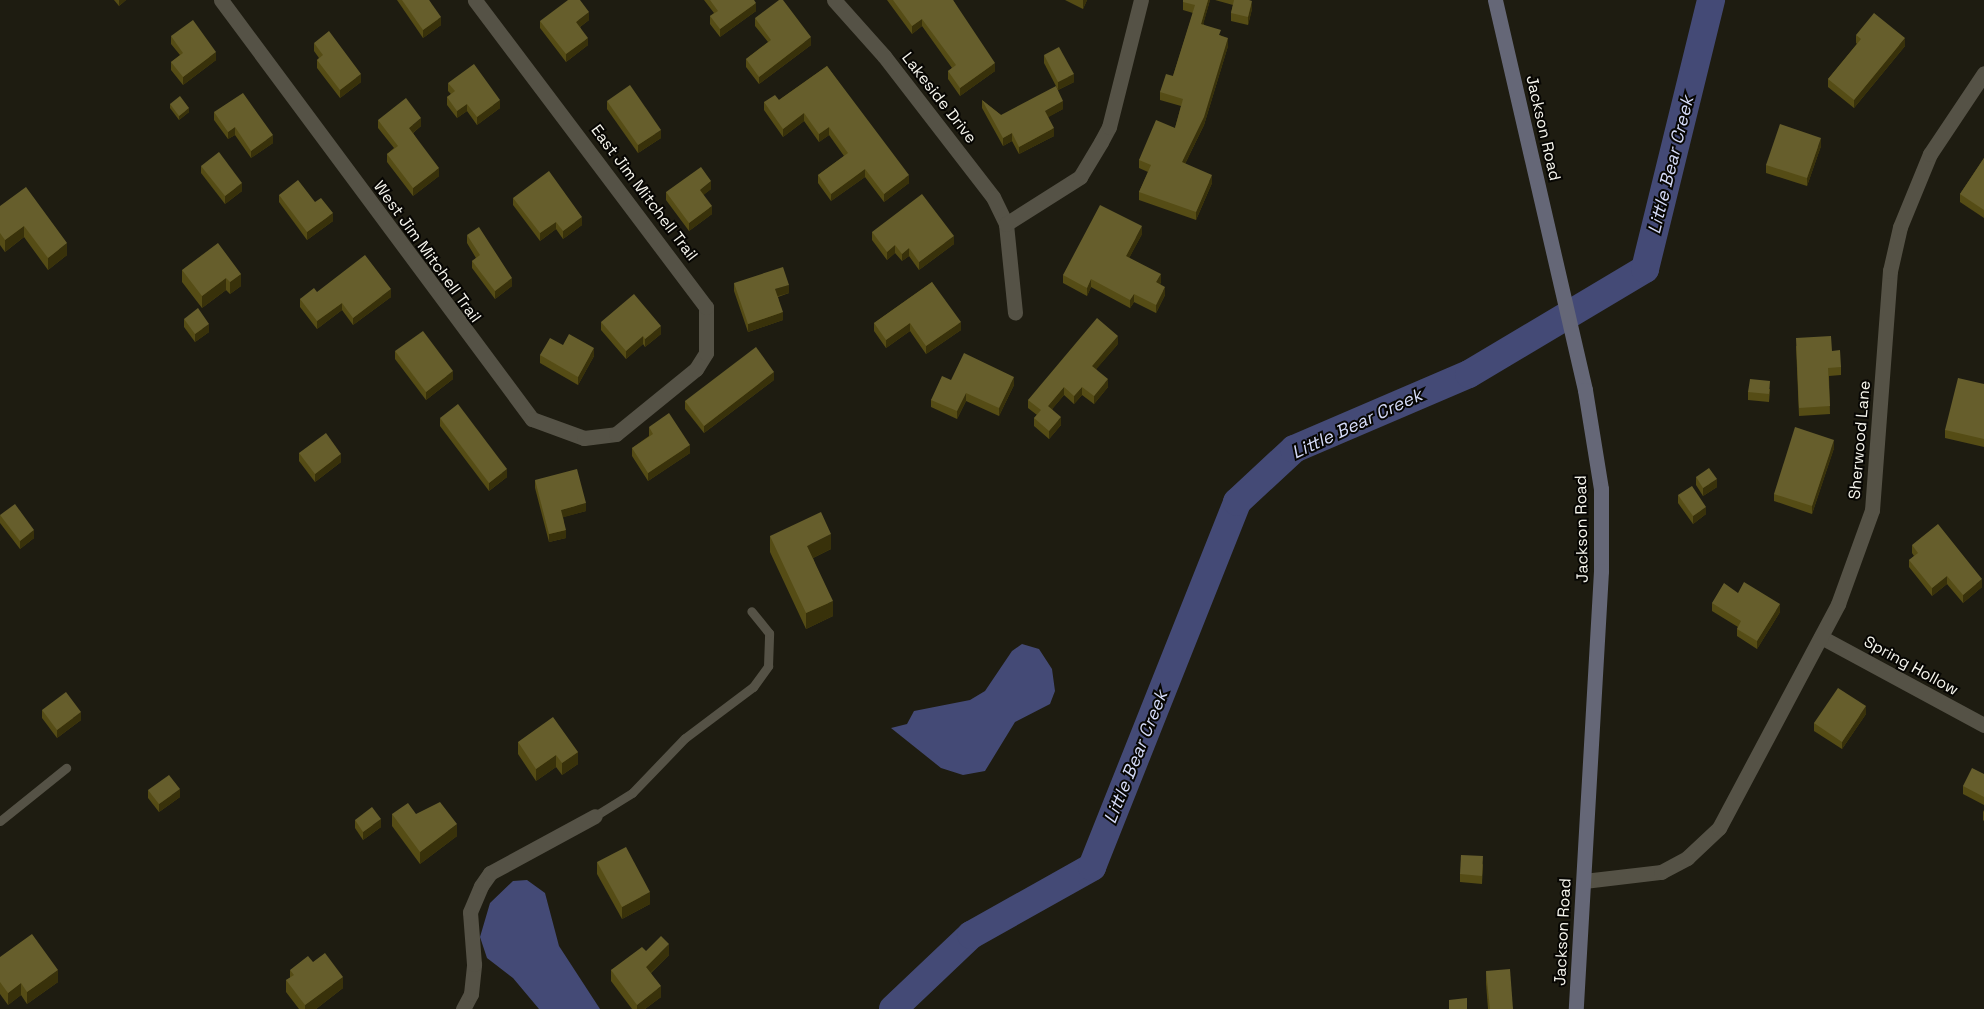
<!DOCTYPE html>
<html>
<head>
<meta charset="utf-8">
<style>
  body { margin:0 }
  #map { position:relative; width:1984px; height:1009px; overflow:hidden; background:#1e1c11; font-family:"Space Grotesk",sans-serif }
  div>[style] { position:absolute }
  [style*='--x'] { left:calc(var(--x)*1px); top:calc(var(--y)*1px); width:calc(var(--w)*1px); rotate:calc(var(--a)*1deg) }
  .water>* { inset:0; background:#444a76 }
  .river>* { height:28px; margin:-14px; padding:0 14px; transform-origin:14px; border-radius:14px; background:#444a76 }
  .lane>* { height:9px; margin:-4.5px; padding:0 4.5px; transform-origin:4.5px; border-radius:4.5px; background:#555246 }
  .street>* { height:15px; margin:-7.5px; padding:0 7.5px; transform-origin:7.5px; border-radius:7.5px; background:#555246 }
  .secondary>* { height:15px; margin:-7.5px; padding:0 7.5px; transform-origin:7.5px; border-radius:7.5px; background:#656777 }
  .wall>* { inset:0; background:#554c15 }
  .shaded-wall>* { inset:0; background:#38310a }
  .building>* { inset:0; background:#665e2c }
  span { translate:-50% -50%; white-space:nowrap; text-align:center; line-height:1.15; -webkit-text-stroke:4px #070603; paint-order:stroke }
  .street-label { font-size:16px; color:#f6f5ed }
  .water-label { font-size:18px; color:#d5dbf8; font-style:italic }
</style>
</head>
<body>
<div id="map">
  <div class="water">
    <i style="clip-path:polygon(1022px 644px,1039px 649px,1052px 669px,1055px 691px,1050px 704px,1015px 722px,985px 771px,963px 775px,941px 768px,891px 728px,907px 724px,914px 711px,970px 700px,985px 691px,1012px 651px)"></i>
    <i style="clip-path:polygon(527px 880px,545px 893px,559px 946px,600px 1009px,539px 1009px,513px 978px,487px 958px,480px 937px,490px 903px,513px 881px)"></i>
  </div>
  <div class="river">
    <i style="--x:893;--y:1009;--w:108;--a:-43.5"></i>
    <i style="--x:971;--y:935;--w:139;--a:-29.3"></i>
    <i style="--x:1092;--y:867;--w:393;--a:-68.3"></i>
    <i style="--x:1237;--y:502;--w:78;--a:-42.9"></i>
    <i style="--x:1294;--y:449;--w:190;--a:-23.2"></i>
    <i style="--x:1469;--y:374;--w:205;--a:-30.8"></i>
    <i style="--x:1645;--y:269;--w:277;--a:-76.2"></i>
  </div>
  <div class="lane">
    <i style="--x:595;--y:816;--w:44;--a:-31.9"></i>
    <i style="--x:632;--y:793;--w:76;--a:-46.1"></i>
    <i style="--x:685;--y:738;--w:85;--a:-36.9"></i>
    <i style="--x:753;--y:687;--w:26;--a:-54"></i>
    <i style="--x:768;--y:666;--w:33;--a:-88"></i>
    <i style="--x:769;--y:633;--w:28;--a:-129"></i>
    <i style="--x:0;--y:821;--w:85;--a:-38.8"></i>
  </div>
  <div class="street">
    <i style="--x:221;--y:0;--w:522;--a:53.42"></i>
    <i style="--x:532;--y:419;--w:55;--a:20.1"></i>
    <i style="--x:584;--y:438;--w:32;--a:-7"></i>
    <i style="--x:616;--y:434;--w:103;--a:-39.1"></i>
    <i style="--x:696;--y:369;--w:19;--a:-58"></i>
    <i style="--x:706;--y:353;--w:46;--a:-90"></i>
    <i style="--x:706;--y:307;--w:384;--a:-127"></i>
    <i style="--x:834;--y:0;--w:75;--a:48.2"></i>
    <i style="--x:884;--y:56;--w:178;--a:52.3"></i>
    <i style="--x:993;--y:197;--w:30;--a:64"></i>
    <i style="--x:1006;--y:224;--w:89;--a:84.2"></i>
    <i style="--x:1006;--y:224;--w:88;--a:-32.4"></i>
    <i style="--x:1080;--y:177;--w:41;--a:-59"></i>
    <i style="--x:1101;--y:142;--w:17;--a:-62"></i>
    <i style="--x:1109;--y:127;--w:131;--a:-75.9"></i>
    <i style="--x:1821;--y:637;--w:185;--a:28.4"></i>
    <i style="--x:1584;--y:881;--w:78;--a:-6.7"></i>
    <i style="--x:1661;--y:872;--w:30;--a:-28"></i>
    <i style="--x:1687;--y:858;--w:44;--a:-43.2"></i>
    <i style="--x:1719;--y:828;--w:254;--a:-62"></i>
    <i style="--x:1838;--y:604;--w:100;--a:-70.1"></i>
    <i style="--x:1872;--y:510;--w:240;--a:-85.7"></i>
    <i style="--x:1890;--y:271;--w:45;--a:-77.2"></i>
    <i style="--x:1900;--y:227;--w:79;--a:-67.7"></i>
    <i style="--x:1930;--y:154;--w:97;--a:-56.3"></i>
    <i style="--x:463;--y:1009;--w:17;--a:-62"></i>
    <i style="--x:471;--y:994;--w:30;--a:-84"></i>
    <i style="--x:474;--y:964;--w:52;--a:-94.4"></i>
    <i style="--x:470;--y:912;--w:28;--a:-67"></i>
    <i style="--x:481;--y:886;--w:16;--a:-55"></i>
    <i style="--x:490;--y:873;--w:119;--a:-28.5"></i>
  </div>
  <div class="secondary">
    <i style="--x:1495;--y:0;--w:400;--a:77"></i>
    <i style="--x:1585;--y:390;--w:100;--a:80.8"></i>
    <i style="--x:1601;--y:489;--w:82;--a:90"></i>
    <i style="--x:1601;--y:571;--w:439;--a:93.3"></i>
  </div>
  <div class="wall">
    <i style="clip-path:polygon(114px 0,126px 0,119px 6px)"></i>
    <i style="clip-path:polygon(397px 0,429px 0,441px 25px,423px 38px)"></i>
    <i style="clip-path:polygon(704px 0,754px 0,756px 11px,720px 37px,710px 24px,710px 16px,714px 13px)"></i>
    <i style="clip-path:polygon(887px 0,953px 0,995px 71px,960px 96px,948px 79px,948px 71px,952px 68px,922px 26px,912px 34px)"></i>
    <i style="clip-path:polygon(1065px 0,1087px 0,1083px 9px)"></i>
    <i style="clip-path:polygon(1183px 0,1210px 0,1203px 24px,1221px 36px,1228px 46px,1204px 125px,1185px 164px,1212px 183px,1196px 220px,1139px 200px,1139px 192px,1148px 172px,1139px 168px,1139px 160px,1175px 128px,1181px 106px,1160px 100px,1160px 92px,1173px 76px,1193px 13px,1183px 10px)"></i>
    <i style="clip-path:polygon(1215px 0,1249px 0,1252px 9px,1248px 25px,1231px 21px,1231px 13px,1233px 5px)"></i>
    <i style="clip-path:polygon(755px 18px,811px 45px,759px 84px,746px 67px,746px 59px,768px 42px,755px 26px)"></i>
    <i style="clip-path:polygon(589px 20px,580px 27px,588px 45px,566px 62px,540px 28px,540px 21px)"></i>
    <i style="clip-path:polygon(1856px 35px,1905px 46px,1854px 108px,1828px 87px,1828px 79px,1857px 44px,1856px 43px)"></i>
    <i style="clip-path:polygon(171px 36px,216px 60px,183px 85px,171px 70px,171px 62px,180px 55px,171px 44px)"></i>
    <i style="clip-path:polygon(314px 43px,361px 82px,340px 98px,317px 68px,317px 60px,319px 58px,314px 51px)"></i>
    <i style="clip-path:polygon(1044px 55px,1074px 82px,1058px 90px,1044px 63px)"></i>
    <i style="clip-path:polygon(827px 66px,909px 183px,884px 202px,865px 177px,831px 201px,818px 183px,818px 175px,844px 156px,829px 135px,819px 142px,804px 121px,783px 137px,764px 110px,764px 102px,779px 100px)"></i>
    <i style="clip-path:polygon(448px 83px,500px 108px,477px 125px,467px 111px,457px 118px,447px 105px,447px 97px,451px 94px,448px 91px)"></i>
    <i style="clip-path:polygon(982px 100px,1001px 115px,1063px 109px,1048px 117px,1054px 136px,1019px 154px,1012px 141px,1003px 146px,982px 108px)"></i>
    <i style="clip-path:polygon(607px 101px,661px 138px,638px 153px,607px 109px)"></i>
    <i style="clip-path:polygon(170px 104px,189px 112px,179px 120px,170px 108px)"></i>
    <i style="clip-path:polygon(214px 112px,273px 143px,251px 158px,235px 135px,228px 139px,214px 120px)"></i>
    <i style="clip-path:polygon(378px 120px,421px 126px,413px 133px,439px 176px,413px 196px,387px 162px,387px 154px,394px 148px,378px 128px)"></i>
    <i style="clip-path:polygon(1821px 146px,1807px 186px,1766px 173px,1766px 165px)"></i>
    <i style="clip-path:polygon(1984px 158px,1984px 218px,1960px 202px,1960px 194px)"></i>
    <i style="clip-path:polygon(201px 166px,242px 191px,225px 204px,201px 173px)"></i>
    <i style="clip-path:polygon(711px 189px,703px 195px,712px 214px,689px 231px,666px 200px,666px 192px)"></i>
    <i style="clip-path:polygon(279px 195px,315px 202px,333px 221px,307px 240px,279px 202px)"></i>
    <i style="clip-path:polygon(513px 198px,582px 225px,563px 239px,556px 229px,540px 241px,513px 205px)"></i>
    <i style="clip-path:polygon(0 206px,67px 255px,48px 270px,24px 237px,5px 252px,0 245px)"></i>
    <i style="clip-path:polygon(872px 232px,954px 244px,919px 270px,909px 256px,902px 261px,895px 253px,887px 260px,872px 240px)"></i>
    <i style="clip-path:polygon(1142px 234px,1129px 258px,1161px 282px,1160px 284px,1165px 295px,1156px 313px,1134px 302px,1130px 308px,1091px 287px,1087px 296px,1063px 283px,1063px 275px)"></i>
    <i style="clip-path:polygon(467px 235px,512px 286px,495px 299px,472px 268px,472px 261px,476px 258px,467px 243px)"></i>
    <i style="clip-path:polygon(182px 270px,241px 274px,241px 286px,230px 294px,226px 290px,202px 308px,182px 282px)"></i>
    <i style="clip-path:polygon(932px 282px,961px 330px,926px 354px,910px 331px,886px 348px,874px 331px,874px 323px)"></i>
    <i style="clip-path:polygon(734px 283px,789px 293px,778px 297px,783px 320px,748px 332px,734px 291px)"></i>
    <i style="clip-path:polygon(317px 292px,391px 297px,353px 325px,342px 310px,317px 329px,300px 307px,300px 299px)"></i>
    <i style="clip-path:polygon(184px 319px,209px 332px,195px 342px,184px 327px)"></i>
    <i style="clip-path:polygon(601px 322px,661px 334px,645px 347px,643px 344px,626px 359px,601px 330px)"></i>
    <i style="clip-path:polygon(1118px 344px,1096px 369px,1108px 387px,1094px 404px,1082px 395px,1074px 404px,1064px 395px,1052px 409px,1061px 425px,1049px 439px,1034px 426px,1034px 418px,1037px 415px,1028px 408px,1028px 400px)"></i>
    <i style="clip-path:polygon(563px 345px,594px 356px,578px 385px,540px 363px,540px 355px)"></i>
    <i style="clip-path:polygon(1796px 346px,1832px 351px,1841px 367px,1841px 375px,1829px 376px,1830px 414px,1799px 416px)"></i>
    <i style="clip-path:polygon(395px 351px,453px 379px,426px 400px,395px 359px)"></i>
    <i style="clip-path:polygon(774px 380px,704px 433px,685px 409px,685px 401px)"></i>
    <i style="clip-path:polygon(951px 380px,1014px 385px,999px 416px,966px 401px,957px 419px,931px 407px,931px 400px)"></i>
    <i style="clip-path:polygon(1984px 384px,1984px 447px,1945px 438px,1945px 430px)"></i>
    <i style="clip-path:polygon(1770px 389px,1769px 402px,1748px 400px,1748px 392px)"></i>
    <i style="clip-path:polygon(440px 418px,507px 477px,489px 491px,440px 426px)"></i>
    <i style="clip-path:polygon(649px 427px,690px 453px,648px 481px,632px 456px,632px 448px,649px 436px)"></i>
    <i style="clip-path:polygon(1834px 448px,1812px 514px,1774px 501px,1774px 494px)"></i>
    <i style="clip-path:polygon(299px 453px,341px 462px,315px 482px,299px 461px)"></i>
    <i style="clip-path:polygon(1696px 477px,1717px 487px,1703px 496px,1696px 485px)"></i>
    <i style="clip-path:polygon(535px 480px,586px 511px,563px 517px,566px 538px,549px 542px,535px 488px)"></i>
    <i style="clip-path:polygon(1678px 495px,1706px 514px,1693px 524px,1678px 503px)"></i>
    <i style="clip-path:polygon(0 515px,34px 538px,20px 549px,0 523px)"></i>
    <i style="clip-path:polygon(770px 536px,831px 549px,813px 558px,833px 616px,806px 629px,770px 552px)"></i>
    <i style="clip-path:polygon(1912px 545px,1982px 587px,1963px 603px,1947px 584px,1932px 596px,1909px 567px,1909px 560px,1914px 556px,1912px 553px)"></i>
    <i style="clip-path:polygon(1738px 593px,1780px 612px,1757px 649px,1737px 636px,1737px 629px,1738px 627px,1712px 611px,1712px 603px)"></i>
    <i style="clip-path:polygon(42px 710px,81px 720px,57px 738px,42px 718px)"></i>
    <i style="clip-path:polygon(1866px 714px,1842px 749px,1814px 731px,1814px 723px)"></i>
    <i style="clip-path:polygon(518px 742px,578px 752px,578px 764px,562px 775px,556px 767px,536px 781px,518px 754px)"></i>
    <i style="clip-path:polygon(1984px 774px,1984px 805px,1963px 794px,1963px 786px)"></i>
    <i style="clip-path:polygon(148px 790px,180px 797px,159px 812px,148px 798px)"></i>
    <i style="clip-path:polygon(1984px 810px,1984px 821px,1983px 820px,1983px 812px)"></i>
    <i style="clip-path:polygon(392px 814px,416px 814px,457px 836px,420px 864px,392px 826px)"></i>
    <i style="clip-path:polygon(355px 820px,381px 827px,363px 840px,355px 828px)"></i>
    <i style="clip-path:polygon(597px 862px,650px 904px,622px 919px,597px 874px)"></i>
    <i style="clip-path:polygon(1483px 864px,1482px 884px,1460px 882px,1460px 874px)"></i>
    <i style="clip-path:polygon(646px 951px,669px 955px,651px 973px,661px 997px,645px 1009px,632px 1009px,611px 981px,611px 970px)"></i>
    <i style="clip-path:polygon(0 957px,58px 982px,27px 1004px,21px 995px,8px 1005px,0 994px)"></i>
    <i style="clip-path:polygon(290px 970px,343px 988px,316px 1009px,299px 1009px,286px 992px,286px 980px,290px 978px)"></i>
    <i style="clip-path:polygon(1486px 971px,1513px 1009px,1488px 1009px,1486px 983px)"></i>
  </div>
  <div class="shaded-wall">
    <i style="clip-path:polygon(119px 0,126px 0,119px 6px)"></i>
    <i style="clip-path:polygon(1083px 0,1087px 0,1083px 9px)"></i>
    <i style="clip-path:polygon(1208px 0,1210px 0,1201px 32px,1201px 24px)"></i>
    <i style="clip-path:polygon(1252px 1px,1252px 9px,1248px 25px,1248px 17px)"></i>
    <i style="clip-path:polygon(756px 3px,756px 11px,720px 37px,720px 29px)"></i>
    <i style="clip-path:polygon(589px 12px,589px 20px,576px 30px,576px 22px)"></i>
    <i style="clip-path:polygon(441px 17px,441px 25px,423px 38px,423px 30px)"></i>
    <i style="clip-path:polygon(922px 19px,922px 26px,912px 34px,912px 26px)"></i>
    <i style="clip-path:polygon(811px 37px,811px 45px,759px 84px,759px 77px)"></i>
    <i style="clip-path:polygon(588px 38px,588px 45px,566px 62px,566px 54px)"></i>
    <i style="clip-path:polygon(1228px 38px,1228px 46px,1204px 125px,1182px 170px,1182px 162px)"></i>
    <i style="clip-path:polygon(1905px 38px,1905px 46px,1854px 108px,1854px 100px)"></i>
    <i style="clip-path:polygon(216px 52px,216px 60px,183px 85px,183px 77px)"></i>
    <i style="clip-path:polygon(995px 63px,995px 71px,960px 96px,960px 88px)"></i>
    <i style="clip-path:polygon(361px 74px,361px 82px,340px 98px,340px 90px)"></i>
    <i style="clip-path:polygon(1074px 74px,1074px 82px,1058px 90px,1058px 82px)"></i>
    <i style="clip-path:polygon(500px 100px,500px 108px,477px 125px,477px 117px)"></i>
    <i style="clip-path:polygon(1063px 101px,1063px 109px,1045px 119px,1045px 111px)"></i>
    <i style="clip-path:polygon(467px 104px,467px 111px,457px 118px,457px 111px)"></i>
    <i style="clip-path:polygon(189px 108px,189px 112px,179px 120px,179px 116px)"></i>
    <i style="clip-path:polygon(804px 113px,804px 121px,783px 137px,783px 129px)"></i>
    <i style="clip-path:polygon(421px 118px,421px 126px,409px 136px,409px 128px)"></i>
    <i style="clip-path:polygon(235px 127px,235px 135px,228px 139px,228px 132px)"></i>
    <i style="clip-path:polygon(829px 127px,829px 135px,819px 142px,819px 134px)"></i>
    <i style="clip-path:polygon(1054px 128px,1054px 136px,1019px 154px,1019px 147px)"></i>
    <i style="clip-path:polygon(661px 130px,661px 138px,638px 153px,638px 145px)"></i>
    <i style="clip-path:polygon(1012px 133px,1012px 141px,1003px 146px,1003px 138px)"></i>
    <i style="clip-path:polygon(273px 135px,273px 143px,251px 158px,251px 151px)"></i>
    <i style="clip-path:polygon(1821px 138px,1821px 146px,1807px 186px,1807px 178px)"></i>
    <i style="clip-path:polygon(439px 168px,439px 176px,413px 196px,413px 188px)"></i>
    <i style="clip-path:polygon(865px 169px,865px 177px,831px 201px,831px 194px)"></i>
    <i style="clip-path:polygon(909px 175px,909px 183px,884px 202px,884px 194px)"></i>
    <i style="clip-path:polygon(1212px 175px,1212px 183px,1196px 220px,1196px 212px)"></i>
    <i style="clip-path:polygon(711px 181px,711px 189px,700px 198px,700px 190px)"></i>
    <i style="clip-path:polygon(242px 183px,242px 191px,225px 204px,225px 196px)"></i>
    <i style="clip-path:polygon(712px 206px,712px 214px,689px 231px,689px 223px)"></i>
    <i style="clip-path:polygon(333px 213px,333px 221px,307px 240px,307px 232px)"></i>
    <i style="clip-path:polygon(582px 217px,582px 225px,563px 239px,563px 231px)"></i>
    <i style="clip-path:polygon(556px 222px,556px 229px,540px 241px,540px 233px)"></i>
    <i style="clip-path:polygon(24px 226px,24px 237px,5px 252px,5px 240px)"></i>
    <i style="clip-path:polygon(1142px 226px,1142px 234px,1126px 264px,1126px 256px)"></i>
    <i style="clip-path:polygon(954px 236px,954px 244px,919px 270px,919px 262px)"></i>
    <i style="clip-path:polygon(67px 243px,67px 255px,48px 270px,48px 258px)"></i>
    <i style="clip-path:polygon(895px 245px,895px 253px,887px 260px,887px 252px)"></i>
    <i style="clip-path:polygon(909px 248px,909px 256px,902px 261px,902px 254px)"></i>
    <i style="clip-path:polygon(241px 274px,241px 286px,230px 294px,230px 282px)"></i>
    <i style="clip-path:polygon(1161px 274px,1161px 282px,1156px 290px,1156px 282px)"></i>
    <i style="clip-path:polygon(226px 278px,226px 290px,202px 308px,202px 296px)"></i>
    <i style="clip-path:polygon(512px 278px,512px 286px,495px 299px,495px 291px)"></i>
    <i style="clip-path:polygon(1091px 279px,1091px 287px,1087px 296px,1087px 288px)"></i>
    <i style="clip-path:polygon(789px 285px,789px 293px,775px 297px,775px 289px)"></i>
    <i style="clip-path:polygon(1165px 287px,1165px 295px,1156px 313px,1156px 305px)"></i>
    <i style="clip-path:polygon(391px 289px,391px 297px,353px 325px,353px 318px)"></i>
    <i style="clip-path:polygon(1134px 294px,1134px 302px,1130px 308px,1130px 300px)"></i>
    <i style="clip-path:polygon(342px 303px,342px 310px,317px 329px,317px 321px)"></i>
    <i style="clip-path:polygon(783px 312px,783px 320px,748px 332px,748px 324px)"></i>
    <i style="clip-path:polygon(961px 322px,961px 330px,926px 354px,926px 346px)"></i>
    <i style="clip-path:polygon(910px 323px,910px 331px,886px 348px,886px 340px)"></i>
    <i style="clip-path:polygon(209px 324px,209px 332px,195px 342px,195px 334px)"></i>
    <i style="clip-path:polygon(661px 326px,661px 334px,645px 347px,645px 339px)"></i>
    <i style="clip-path:polygon(643px 336px,643px 344px,626px 359px,626px 351px)"></i>
    <i style="clip-path:polygon(1118px 336px,1118px 344px,1092px 374px,1092px 366px)"></i>
    <i style="clip-path:polygon(594px 348px,594px 356px,578px 385px,578px 377px)"></i>
    <i style="clip-path:polygon(453px 371px,453px 379px,426px 400px,426px 392px)"></i>
    <i style="clip-path:polygon(774px 372px,774px 380px,704px 433px,704px 426px)"></i>
    <i style="clip-path:polygon(1014px 377px,1014px 385px,999px 416px,999px 408px)"></i>
    <i style="clip-path:polygon(1108px 379px,1108px 387px,1094px 404px,1094px 396px)"></i>
    <i style="clip-path:polygon(1064px 387px,1064px 395px,1048px 414px,1048px 406px)"></i>
    <i style="clip-path:polygon(1082px 387px,1082px 395px,1074px 404px,1074px 396px)"></i>
    <i style="clip-path:polygon(966px 393px,966px 401px,957px 419px,957px 411px)"></i>
    <i style="clip-path:polygon(1061px 417px,1061px 425px,1049px 439px,1049px 431px)"></i>
    <i style="clip-path:polygon(1834px 440px,1834px 448px,1812px 514px,1812px 506px)"></i>
    <i style="clip-path:polygon(690px 445px,690px 453px,648px 481px,648px 473px)"></i>
    <i style="clip-path:polygon(341px 454px,341px 462px,315px 482px,315px 474px)"></i>
    <i style="clip-path:polygon(507px 469px,507px 477px,489px 491px,489px 483px)"></i>
    <i style="clip-path:polygon(1717px 479px,1717px 487px,1703px 496px,1703px 488px)"></i>
    <i style="clip-path:polygon(586px 503px,586px 511px,561px 518px,561px 510px)"></i>
    <i style="clip-path:polygon(1706px 507px,1706px 514px,1693px 524px,1693px 516px)"></i>
    <i style="clip-path:polygon(34px 530px,34px 538px,20px 549px,20px 541px)"></i>
    <i style="clip-path:polygon(566px 530px,566px 538px,549px 542px,549px 534px)"></i>
    <i style="clip-path:polygon(831px 534px,831px 549px,807px 561px,807px 546px)"></i>
    <i style="clip-path:polygon(1947px 576px,1947px 584px,1932px 596px,1932px 588px)"></i>
    <i style="clip-path:polygon(1982px 579px,1982px 587px,1963px 603px,1963px 595px)"></i>
    <i style="clip-path:polygon(833px 601px,833px 616px,806px 629px,806px 613px)"></i>
    <i style="clip-path:polygon(1780px 604px,1780px 612px,1757px 649px,1757px 641px)"></i>
    <i style="clip-path:polygon(1866px 706px,1866px 714px,1842px 749px,1842px 742px)"></i>
    <i style="clip-path:polygon(81px 712px,81px 720px,57px 738px,57px 730px)"></i>
    <i style="clip-path:polygon(578px 752px,578px 764px,562px 775px,562px 763px)"></i>
    <i style="clip-path:polygon(556px 755px,556px 767px,536px 781px,536px 769px)"></i>
    <i style="clip-path:polygon(180px 789px,180px 797px,159px 812px,159px 804px)"></i>
    <i style="clip-path:polygon(381px 819px,381px 827px,363px 840px,363px 832px)"></i>
    <i style="clip-path:polygon(457px 824px,457px 836px,420px 864px,420px 852px)"></i>
    <i style="clip-path:polygon(650px 892px,650px 904px,622px 919px,622px 907px)"></i>
    <i style="clip-path:polygon(669px 944px,669px 955px,646px 977px,646px 967px)"></i>
    <i style="clip-path:polygon(58px 970px,58px 982px,27px 1004px,27px 992px)"></i>
    <i style="clip-path:polygon(343px 977px,343px 988px,316px 1009px,305px 1009px,305px 1005px)"></i>
    <i style="clip-path:polygon(21px 983px,21px 995px,8px 1005px,8px 993px)"></i>
    <i style="clip-path:polygon(661px 986px,661px 997px,645px 1009px,637px 1009px,637px 1005px)"></i>
  </div>
  <div class="building">
    <i style="clip-path:polygon(402px 0,429px 0,441px 17px,423px 30px)"></i>
    <i style="clip-path:polygon(568px 0,580px 0,589px 12px,576px 22px,588px 38px,566px 54px,540px 21px)"></i>
    <i style="clip-path:polygon(710px 0,754px 0,756px 3px,720px 29px,710px 16px,718px 11px)"></i>
    <i style="clip-path:polygon(779px 0,783px 0,811px 37px,759px 77px,746px 59px,771px 40px,755px 18px)"></i>
    <i style="clip-path:polygon(893px 0,953px 0,995px 63px,960px 88px,948px 71px,956px 65px,922px 19px,912px 26px)"></i>
    <i style="clip-path:polygon(1183px 0,1208px 0,1201px 24px,1221px 30px,1219px 35px,1228px 38px,1204px 117px,1182px 162px,1212px 175px,1196px 212px,1139px 192px,1151px 165px,1139px 160px,1156px 120px,1175px 128px,1183px 99px,1160px 92px,1166px 74px,1173px 76px,1195px 5px,1183px 2px)"></i>
    <i style="clip-path:polygon(1234px 0,1249px 0,1252px 1px,1248px 17px,1231px 13px)"></i>
    <i style="clip-path:polygon(1874px 13px,1905px 38px,1854px 100px,1828px 79px,1861px 39px,1856px 35px)"></i>
    <i style="clip-path:polygon(193px 20px,216px 52px,183px 77px,171px 62px,183px 53px,171px 36px)"></i>
    <i style="clip-path:polygon(329px 31px,361px 74px,340px 90px,317px 60px,323px 55px,314px 43px)"></i>
    <i style="clip-path:polygon(1059px 47px,1074px 74px,1058px 82px,1044px 55px)"></i>
    <i style="clip-path:polygon(474px 64px,500px 100px,477px 117px,467px 104px,457px 111px,447px 97px,455px 91px,448px 83px)"></i>
    <i style="clip-path:polygon(827px 66px,909px 175px,884px 194px,865px 169px,831px 194px,818px 175px,848px 153px,829px 127px,819px 134px,804px 113px,783px 129px,764px 102px,775px 95px,779px 100px)"></i>
    <i style="clip-path:polygon(630px 85px,661px 130px,638px 145px,607px 101px)"></i>
    <i style="clip-path:polygon(1056px 86px,1063px 101px,1045px 111px,1054px 128px,1019px 147px,1012px 133px,1003px 138px,982px 100px,1001px 115px)"></i>
    <i style="clip-path:polygon(243px 93px,273px 135px,251px 151px,235px 127px,228px 132px,214px 112px)"></i>
    <i style="clip-path:polygon(180px 96px,189px 108px,179px 116px,170px 104px)"></i>
    <i style="clip-path:polygon(406px 98px,421px 118px,409px 128px,439px 168px,413px 188px,387px 154px,398px 146px,378px 120px)"></i>
    <i style="clip-path:polygon(1780px 124px,1821px 138px,1807px 178px,1766px 165px)"></i>
    <i style="clip-path:polygon(219px 152px,242px 183px,225px 196px,201px 166px)"></i>
    <i style="clip-path:polygon(1984px 158px,1984px 210px,1960px 194px)"></i>
    <i style="clip-path:polygon(701px 167px,711px 181px,700px 190px,712px 206px,689px 223px,666px 192px)"></i>
    <i style="clip-path:polygon(549px 171px,582px 217px,563px 231px,556px 222px,540px 233px,513px 198px)"></i>
    <i style="clip-path:polygon(298px 180px,315px 202px,321px 198px,333px 213px,307px 232px,279px 195px)"></i>
    <i style="clip-path:polygon(26px 187px,67px 243px,48px 258px,24px 226px,5px 240px,0 233px,0 206px)"></i>
    <i style="clip-path:polygon(922px 194px,954px 236px,919px 262px,909px 248px,902px 254px,895px 245px,887px 252px,872px 232px)"></i>
    <i style="clip-path:polygon(1100px 205px,1142px 226px,1126px 256px,1161px 274px,1156px 282px,1165px 287px,1156px 305px,1134px 294px,1130px 300px,1091px 279px,1087px 288px,1063px 275px)"></i>
    <i style="clip-path:polygon(479px 227px,512px 278px,495px 291px,472px 261px,480px 255px,467px 235px)"></i>
    <i style="clip-path:polygon(218px 243px,241px 274px,230px 282px,226px 278px,202px 296px,182px 270px)"></i>
    <i style="clip-path:polygon(365px 255px,391px 289px,353px 318px,342px 303px,317px 321px,300px 299px,314px 288px,317px 292px)"></i>
    <i style="clip-path:polygon(783px 267px,789px 285px,775px 289px,783px 312px,748px 324px,734px 283px)"></i>
    <i style="clip-path:polygon(932px 282px,961px 322px,926px 346px,910px 323px,886px 340px,874px 323px)"></i>
    <i style="clip-path:polygon(634px 294px,661px 326px,645px 339px,643px 336px,626px 351px,601px 322px)"></i>
    <i style="clip-path:polygon(198px 308px,209px 324px,195px 334px,184px 319px)"></i>
    <i style="clip-path:polygon(1097px 318px,1118px 336px,1092px 366px,1108px 379px,1094px 396px,1082px 387px,1074px 396px,1064px 387px,1048px 406px,1061px 417px,1049px 431px,1034px 418px,1041px 410px,1028px 400px)"></i>
    <i style="clip-path:polygon(423px 331px,453px 371px,426px 392px,395px 351px)"></i>
    <i style="clip-path:polygon(569px 334px,594px 348px,578px 377px,540px 355px,550px 338px,563px 345px)"></i>
    <i style="clip-path:polygon(1831px 336px,1832px 351px,1840px 350px,1841px 367px,1828px 368px,1830px 406px,1799px 408px,1796px 338px)"></i>
    <i style="clip-path:polygon(756px 347px,774px 372px,704px 426px,685px 401px)"></i>
    <i style="clip-path:polygon(964px 353px,1014px 377px,999px 408px,966px 393px,957px 411px,931px 400px,942px 376px,951px 380px)"></i>
    <i style="clip-path:polygon(1958px 378px,1984px 384px,1984px 439px,1945px 430px)"></i>
    <i style="clip-path:polygon(1750px 379px,1770px 381px,1769px 394px,1748px 392px)"></i>
    <i style="clip-path:polygon(458px 404px,507px 469px,489px 483px,440px 418px)"></i>
    <i style="clip-path:polygon(669px 413px,690px 445px,648px 473px,632px 448px,653px 434px,649px 427px)"></i>
    <i style="clip-path:polygon(1795px 427px,1834px 440px,1812px 506px,1774px 494px)"></i>
    <i style="clip-path:polygon(326px 433px,341px 454px,315px 474px,299px 453px)"></i>
    <i style="clip-path:polygon(1709px 468px,1717px 479px,1703px 488px,1696px 477px)"></i>
    <i style="clip-path:polygon(577px 469px,586px 503px,561px 510px,566px 530px,549px 534px,535px 480px)"></i>
    <i style="clip-path:polygon(1692px 486px,1706px 507px,1693px 516px,1678px 495px)"></i>
    <i style="clip-path:polygon(15px 504px,34px 530px,20px 541px,0 515px)"></i>
    <i style="clip-path:polygon(821px 512px,831px 534px,807px 546px,833px 601px,806px 613px,770px 536px)"></i>
    <i style="clip-path:polygon(1938px 524px,1982px 579px,1963px 595px,1947px 576px,1932px 588px,1909px 560px,1918px 553px,1912px 545px)"></i>
    <i style="clip-path:polygon(1744px 582px,1780px 604px,1757px 641px,1737px 629px,1741px 621px,1712px 603px,1724px 583px,1738px 593px)"></i>
    <i style="clip-path:polygon(1838px 688px,1866px 706px,1842px 742px,1814px 723px)"></i>
    <i style="clip-path:polygon(66px 692px,81px 712px,57px 730px,42px 710px)"></i>
    <i style="clip-path:polygon(553px 717px,578px 752px,562px 763px,556px 755px,536px 769px,518px 742px)"></i>
    <i style="clip-path:polygon(1972px 768px,1984px 774px,1984px 797px,1963px 786px)"></i>
    <i style="clip-path:polygon(169px 775px,180px 789px,159px 804px,148px 790px)"></i>
    <i style="clip-path:polygon(440px 802px,457px 824px,420px 852px,392px 814px,408px 803px,416px 814px)"></i>
    <i style="clip-path:polygon(372px 807px,381px 819px,363px 832px,355px 820px)"></i>
    <i style="clip-path:polygon(626px 847px,650px 892px,622px 907px,597px 862px)"></i>
    <i style="clip-path:polygon(1461px 855px,1483px 856px,1482px 876px,1460px 874px)"></i>
    <i style="clip-path:polygon(32px 934px,58px 970px,27px 992px,21px 983px,8px 993px,0 982px,0 957px)"></i>
    <i style="clip-path:polygon(661px 936px,669px 944px,646px 967px,661px 986px,637px 1005px,611px 970px,642px 947px,646px 951px)"></i>
    <i style="clip-path:polygon(325px 953px,343px 977px,305px 1005px,286px 980px,294px 975px,290px 970px,308px 956px,313px 962px)"></i>
    <i style="clip-path:polygon(1510px 969px,1513px 1009px,1490px 1009px,1486px 971px)"></i>
    <i style="clip-path:polygon(1467px 998px,1467px 1009px,1449px 1009px,1449px 1000px)"></i>
  </div>
  <div class="street-label">
    <span style="left:939px;top:98px;rotate:52deg">Lakeside Drive</span>
    <span style="left:1543px;top:128px;rotate:77deg">Jackson Road</span>
    <span style="left:644px;top:193px;rotate:53deg">East Jim Mitchell Trail</span>
    <span style="left:427px;top:252px;rotate:54deg">West Jim Mitchell Trail</span>
    <span style="left:1860px;top:440px;rotate:-85deg">Sherwood Lane</span>
    <span style="left:1582px;top:529px;rotate:-91deg">Jackson Road</span>
    <span style="left:1911px;top:666px;rotate:29deg">Spring Hollow</span>
    <span style="left:1563px;top:932px;rotate:-87deg">Jackson Road</span>
  </div>
  <div class="water-label">
    <span style="left:1671px;top:165px;rotate:-76deg">Little Bear Creek</span>
    <span style="left:1357px;top:424px;rotate:-25deg">Little Bear Creek</span>
    <span style="left:1136px;top:757px;rotate:-68deg">Little Bear Creek</span>
  </div>
</div>
</body>
</html>
